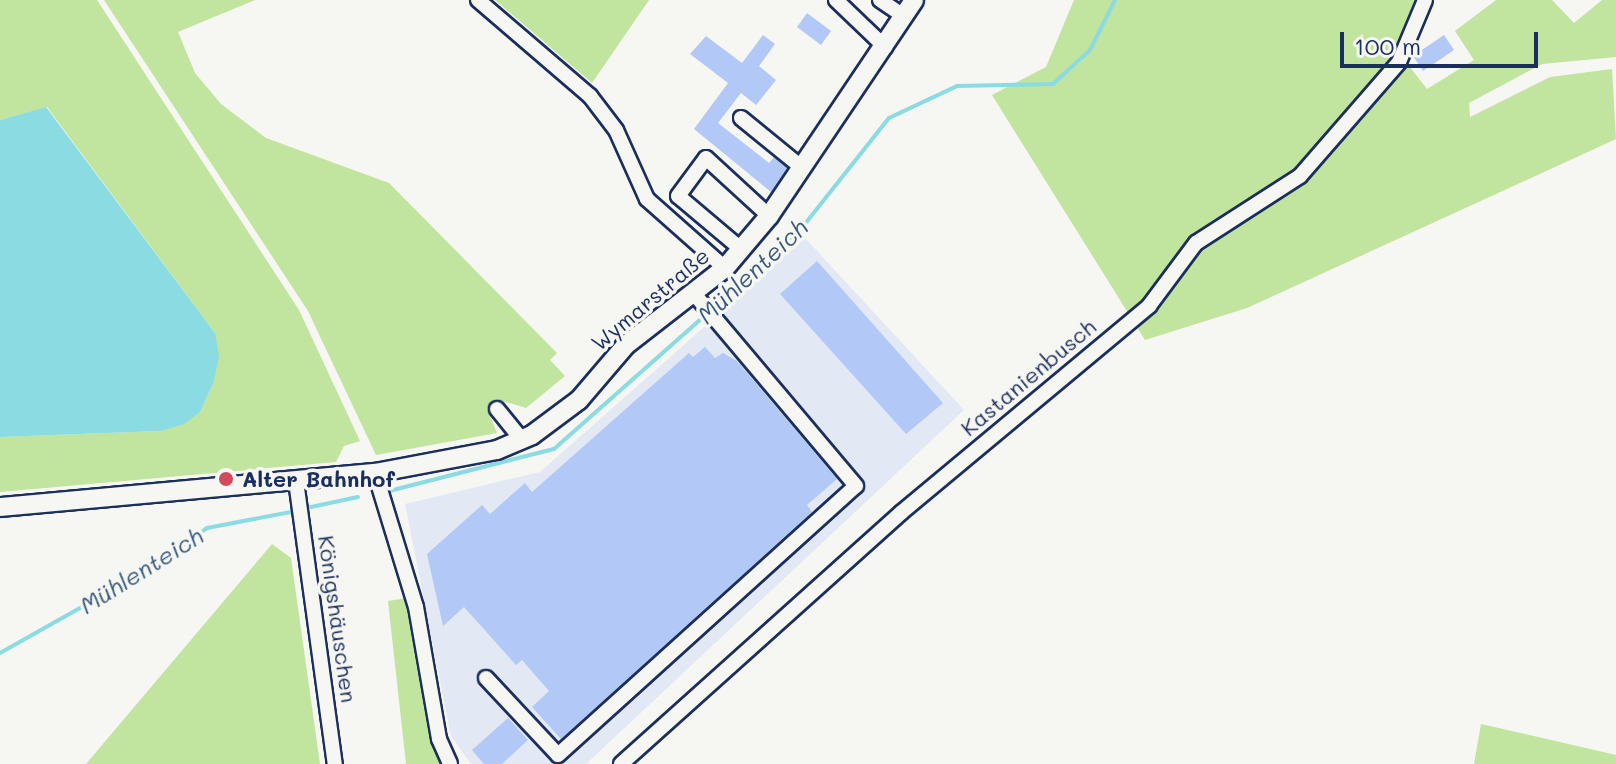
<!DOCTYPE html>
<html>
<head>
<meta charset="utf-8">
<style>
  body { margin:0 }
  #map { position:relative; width:1616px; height:764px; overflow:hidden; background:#f6f6f2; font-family:Mali,sans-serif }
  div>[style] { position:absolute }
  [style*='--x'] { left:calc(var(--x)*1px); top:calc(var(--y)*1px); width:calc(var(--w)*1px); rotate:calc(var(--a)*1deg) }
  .built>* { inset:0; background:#e2e8f4 }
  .green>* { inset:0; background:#c1e49e }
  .water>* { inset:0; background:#8adbe2 }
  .stream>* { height:4px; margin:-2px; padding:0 2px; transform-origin:2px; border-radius:2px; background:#8adbe2 }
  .building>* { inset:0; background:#b2c8f7 }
  .roads { filter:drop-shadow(2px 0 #1b2f5e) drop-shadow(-2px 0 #1b2f5e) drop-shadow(0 2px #1b2f5e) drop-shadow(0 -2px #1b2f5e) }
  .minor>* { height:14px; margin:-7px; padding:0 7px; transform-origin:7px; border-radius:7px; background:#f6f6f2 }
  .major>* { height:18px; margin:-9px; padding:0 9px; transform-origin:9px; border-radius:9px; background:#f6f6f2 }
  .dots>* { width:22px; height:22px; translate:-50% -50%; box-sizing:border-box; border:4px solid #f6f6f2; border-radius:50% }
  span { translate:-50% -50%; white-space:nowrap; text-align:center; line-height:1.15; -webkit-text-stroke:7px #f6f6f2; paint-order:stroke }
  .street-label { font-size:22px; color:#1b2f5e }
  .poi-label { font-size:22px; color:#1b2f5e; font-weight:700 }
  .left { translate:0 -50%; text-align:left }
  .water-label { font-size:24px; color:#375a7f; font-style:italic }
  .scale { position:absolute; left:1340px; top:32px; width:198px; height:36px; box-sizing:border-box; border:4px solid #1b2f5e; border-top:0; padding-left:10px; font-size:24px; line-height:28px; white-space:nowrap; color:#1b2f5e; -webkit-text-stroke:6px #f6f6f2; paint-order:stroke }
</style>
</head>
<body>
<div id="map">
  <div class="built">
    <i style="clip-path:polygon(805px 238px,964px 410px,586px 764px,471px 764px,451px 736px,405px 504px,540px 472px)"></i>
  </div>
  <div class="green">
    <i style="clip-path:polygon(0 0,97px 0,299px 310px,360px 441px,344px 446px,336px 462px,0 492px,0 437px,161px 431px,200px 412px,213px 384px,215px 333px,47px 107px,0 120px)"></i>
    <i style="clip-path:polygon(104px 0,255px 0,178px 32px,195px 73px,221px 104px,266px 138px,389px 183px,557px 353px,550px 360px,565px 376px,526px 408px,503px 401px,489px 413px,497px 433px,376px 455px,308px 311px)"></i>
    <i style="clip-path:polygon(495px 0,649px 0,592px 83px)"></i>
    <i style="clip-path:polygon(1074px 0,1421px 0,1406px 62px,1427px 89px,1474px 60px,1455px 31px,1496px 0,1552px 0,1574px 23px,1602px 0,1616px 0,1616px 57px,1542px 64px,1469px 103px,1470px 117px,1550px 77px,1612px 69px,1616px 139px,1247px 308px,1145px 340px,992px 95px,1046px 67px)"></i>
    <i style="clip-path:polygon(272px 544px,291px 558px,320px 764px,86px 764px)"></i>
    <i style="clip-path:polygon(407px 598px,431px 733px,447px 764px,406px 764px,388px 601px)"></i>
    <i style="clip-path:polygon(1481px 724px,1616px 755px,1616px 764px,1474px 764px)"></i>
  </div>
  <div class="water">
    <i style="clip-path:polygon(46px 107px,215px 333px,219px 357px,213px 384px,200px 412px,184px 424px,161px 431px,0 437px,0 120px)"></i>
  </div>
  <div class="stream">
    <i style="--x:389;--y:491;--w:170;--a:-14.3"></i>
    <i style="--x:554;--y:449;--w:324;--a:-41.5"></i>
    <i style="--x:797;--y:234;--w:148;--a:-51.6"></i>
    <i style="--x:889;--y:118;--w:75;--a:-25.2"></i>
    <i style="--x:957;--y:86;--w:96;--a:-1.2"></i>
    <i style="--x:1053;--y:84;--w:50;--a:-42.6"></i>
    <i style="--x:1090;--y:50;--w:56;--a:-63.4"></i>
    <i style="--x:311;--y:507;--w:48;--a:-12"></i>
    <i style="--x:0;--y:653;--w:181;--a:-29.4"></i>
    <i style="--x:158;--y:564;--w:61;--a:-36.3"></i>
    <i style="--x:207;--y:528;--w:86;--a:-10.8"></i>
  </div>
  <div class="building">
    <i style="clip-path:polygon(807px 13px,831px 31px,821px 45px,797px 27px)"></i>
    <i style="clip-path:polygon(763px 35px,775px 44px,759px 66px,776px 80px,756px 105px,741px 93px,718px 123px,769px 163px,774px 157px,787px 168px,771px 192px,694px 129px,728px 83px,690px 54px,706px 36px,742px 63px)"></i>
    <i style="clip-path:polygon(1444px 35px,1454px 50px,1423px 71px,1413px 56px)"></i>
    <i style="clip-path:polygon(817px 261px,943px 403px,906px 434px,780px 294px)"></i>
    <i style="clip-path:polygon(705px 347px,715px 358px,723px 353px,737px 361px,837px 479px,807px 505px,812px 512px,561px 739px,532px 707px,549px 691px,522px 660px,516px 665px,464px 607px,443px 626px,427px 554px,482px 505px,490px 514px,525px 483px,532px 492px,689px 353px,693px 357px)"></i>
    <i style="clip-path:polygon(508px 718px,528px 740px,502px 764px,484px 764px,472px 750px)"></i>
  </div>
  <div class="roads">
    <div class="minor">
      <i style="--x:478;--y:0;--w:148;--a:40.6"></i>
      <i style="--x:590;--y:96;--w:43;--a:52.6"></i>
      <i style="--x:616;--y:130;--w:76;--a:65.8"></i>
      <i style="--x:647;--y:199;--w:104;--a:41.5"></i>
      <i style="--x:836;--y:0;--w:68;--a:43.8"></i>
      <i style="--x:880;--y:0;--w:29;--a:34"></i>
      <i style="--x:741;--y:118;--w:77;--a:39.2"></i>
      <i style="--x:741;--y:249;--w:82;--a:-139.9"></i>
      <i style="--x:678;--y:196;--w:47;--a:-53.6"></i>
      <i style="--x:706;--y:158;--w:86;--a:42.6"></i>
      <i style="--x:497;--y:409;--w:40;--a:51"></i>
      <i style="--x:375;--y:473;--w:140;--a:73"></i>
      <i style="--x:416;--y:607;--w:134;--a:80.1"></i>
      <i style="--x:439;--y:739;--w:27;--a:66"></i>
      <i style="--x:296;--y:481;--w:286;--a:82.2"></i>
      <i style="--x:486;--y:678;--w:105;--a:46.9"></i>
      <i style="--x:558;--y:755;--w:401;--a:-42.1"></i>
      <i style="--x:856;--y:486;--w:248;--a:-130.1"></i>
      <i style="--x:621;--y:764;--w:377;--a:-41.9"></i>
      <i style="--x:902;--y:512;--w:322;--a:-39.8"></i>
      <i style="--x:1149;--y:306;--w:79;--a:-53.3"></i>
      <i style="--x:1196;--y:243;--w:124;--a:-32.8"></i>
      <i style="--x:1300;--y:176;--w:151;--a:-49"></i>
      <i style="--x:1399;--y:62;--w:67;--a:-67.2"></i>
    </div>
    <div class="major">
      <i style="--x:0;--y:507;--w:377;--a:-5.2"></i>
      <i style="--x:375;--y:473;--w:124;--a:-10.7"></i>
      <i style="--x:497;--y:450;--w:38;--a:-23"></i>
      <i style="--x:532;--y:435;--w:59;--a:-36.7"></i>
      <i style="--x:579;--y:400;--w:72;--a:-49.5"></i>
      <i style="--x:626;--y:345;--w:125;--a:-37.9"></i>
      <i style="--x:725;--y:268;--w:68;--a:-49.8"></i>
      <i style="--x:769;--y:216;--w:260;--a:-56.1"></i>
    </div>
  </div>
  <div class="dots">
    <i style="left:226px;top:479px;background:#d1495b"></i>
  </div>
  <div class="street-label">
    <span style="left:650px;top:299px;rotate:-40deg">Wymarstraße</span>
    <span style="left:1028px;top:377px;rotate:-40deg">Kastanienbusch</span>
    <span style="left:338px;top:619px;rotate:82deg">Königshäuschen</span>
  </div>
  <div class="poi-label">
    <span class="left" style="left:242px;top:479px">Alter Bahnhof</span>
  </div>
  <div class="water-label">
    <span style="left:752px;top:271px;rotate:-43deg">Mühlenteich</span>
    <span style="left:141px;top:570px;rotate:-32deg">Mühlenteich</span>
  </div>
  <div class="scale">100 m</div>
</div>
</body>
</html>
